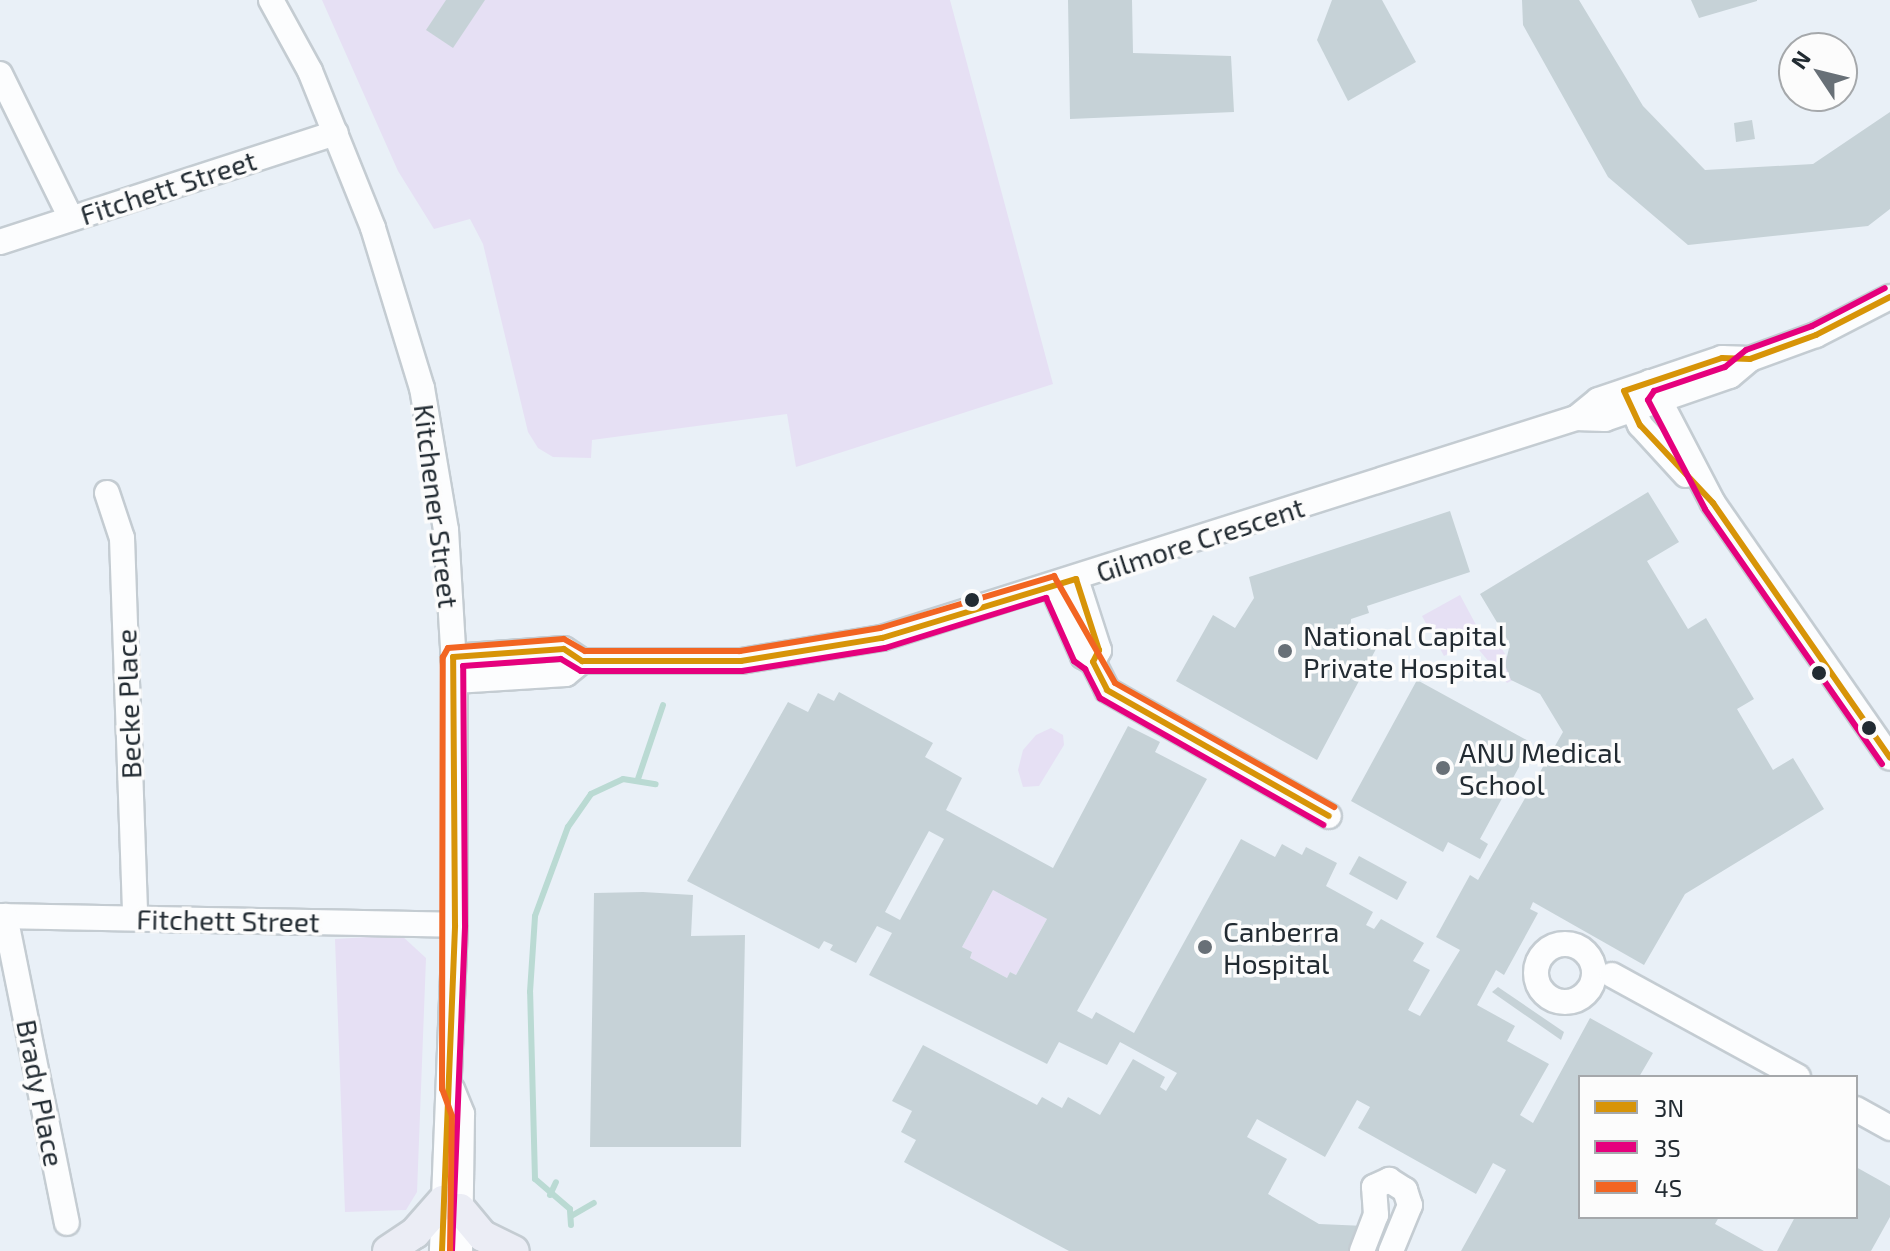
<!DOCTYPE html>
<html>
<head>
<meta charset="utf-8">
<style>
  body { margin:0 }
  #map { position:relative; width:1890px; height:1251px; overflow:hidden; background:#e9f0f7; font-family:"Exo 2",sans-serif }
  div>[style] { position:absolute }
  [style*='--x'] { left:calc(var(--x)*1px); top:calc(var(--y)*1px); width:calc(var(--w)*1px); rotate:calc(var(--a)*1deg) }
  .green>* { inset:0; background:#e6e0f4 }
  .stream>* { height:6px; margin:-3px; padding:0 3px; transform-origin:3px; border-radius:3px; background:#badad3 }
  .building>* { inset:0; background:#c6d2d7 }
  .roads { filter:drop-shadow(2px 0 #c4ccd2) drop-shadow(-2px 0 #c4ccd2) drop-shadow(0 2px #c4ccd2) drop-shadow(0 -2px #c4ccd2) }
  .minor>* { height:24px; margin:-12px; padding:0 12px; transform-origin:12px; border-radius:12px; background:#fcfdfe }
  .minor>.ring { margin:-12px; padding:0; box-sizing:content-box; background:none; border:24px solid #fcfdfe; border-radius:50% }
  .major>* { height:30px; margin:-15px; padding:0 15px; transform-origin:15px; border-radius:15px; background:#ebedf5 }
  .bus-1>* { height:6px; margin:-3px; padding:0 3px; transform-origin:3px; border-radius:3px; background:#d79408 }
  .bus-2>* { height:6px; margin:-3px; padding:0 3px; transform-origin:3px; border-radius:3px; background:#e5007d }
  .bus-3>* { height:6px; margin:-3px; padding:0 3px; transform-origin:3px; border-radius:3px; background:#f26522 }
  .dots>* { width:22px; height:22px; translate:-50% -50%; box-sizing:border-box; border:4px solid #fcfcfc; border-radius:50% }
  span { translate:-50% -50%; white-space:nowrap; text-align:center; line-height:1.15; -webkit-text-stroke:7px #fcfcfc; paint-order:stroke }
  .street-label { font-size:28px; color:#222b32 }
  .poi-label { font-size:28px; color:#222b32 }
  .left { translate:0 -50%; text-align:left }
  .legend { position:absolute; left:1578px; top:1075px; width:280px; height:144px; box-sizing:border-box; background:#fcfcfc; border:2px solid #a5a8ab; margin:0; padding:10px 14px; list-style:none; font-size:24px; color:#222b32 }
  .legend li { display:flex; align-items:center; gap:16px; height:40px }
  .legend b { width:40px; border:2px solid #a5a8ab }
  .north { position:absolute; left:1778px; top:32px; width:80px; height:80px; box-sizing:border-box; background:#fcfcfc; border:2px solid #a5a8ab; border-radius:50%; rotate:305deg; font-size:22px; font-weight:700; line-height:32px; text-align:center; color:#222b32 }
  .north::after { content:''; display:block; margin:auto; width:28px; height:36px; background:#687077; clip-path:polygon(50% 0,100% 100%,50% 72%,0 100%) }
</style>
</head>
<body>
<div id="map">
  <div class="green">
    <i style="clip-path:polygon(322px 0,950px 0,1053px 384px,796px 467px,787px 414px,592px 440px,591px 458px,553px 457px,538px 448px,528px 432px,483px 244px,470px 219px,434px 229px,398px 171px)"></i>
    <i style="clip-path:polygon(1460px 595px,1482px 636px,1444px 656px,1422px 616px)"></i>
    <i style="clip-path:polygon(1496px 639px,1519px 677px,1507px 683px,1479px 650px)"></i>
    <i style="clip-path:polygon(1051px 728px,1063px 735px,1064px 745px,1039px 786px,1023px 787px,1018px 770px,1023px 750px,1036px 735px)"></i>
    <i style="clip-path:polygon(993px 890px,1047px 919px,1016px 975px,1010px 972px,1007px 978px,970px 958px,972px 952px,962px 947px)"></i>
    <i style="clip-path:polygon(401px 935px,426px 958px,417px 1192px,406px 1210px,345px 1212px,335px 939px)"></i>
  </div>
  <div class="stream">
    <i style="--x:638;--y:779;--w:78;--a:-71.3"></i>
    <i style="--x:550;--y:1195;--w:14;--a:-65"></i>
    <i style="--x:573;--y:1215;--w:24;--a:-30"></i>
    <i style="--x:571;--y:1225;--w:16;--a:-94"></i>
    <i style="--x:570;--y:1209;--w:46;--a:-139.4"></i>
    <i style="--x:535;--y:1179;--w:187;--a:-91.5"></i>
    <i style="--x:530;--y:992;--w:76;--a:-86.2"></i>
    <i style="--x:535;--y:916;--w:95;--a:-69.7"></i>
    <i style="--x:568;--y:827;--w:40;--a:-55.1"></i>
    <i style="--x:591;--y:794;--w:35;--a:-25"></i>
    <i style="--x:623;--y:779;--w:33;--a:9"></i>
  </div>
  <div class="building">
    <i style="clip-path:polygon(446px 0,485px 0,453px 48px,426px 30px)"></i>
    <i style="clip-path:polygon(1068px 0,1132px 0,1133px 53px,1231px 56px,1234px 112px,1070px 119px)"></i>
    <i style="clip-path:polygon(1332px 0,1382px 0,1416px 62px,1348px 101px,1317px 40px)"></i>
    <i style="clip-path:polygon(1522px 0,1579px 0,1643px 106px,1705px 170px,1813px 164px,1890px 112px,1890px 209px,1868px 226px,1688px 245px,1608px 177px,1523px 25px)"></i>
    <i style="clip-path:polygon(1691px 0,1757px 0,1757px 1px,1699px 18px)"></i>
    <i style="clip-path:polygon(1752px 120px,1755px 139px,1736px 142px,1734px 123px)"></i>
    <i style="clip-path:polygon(evenodd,1648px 492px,1679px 542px,1647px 561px,1688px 629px,1706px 618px,1754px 699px,1737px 709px,1773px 770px,1793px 758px,1824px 809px,1685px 894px,1644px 965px,1533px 902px,1530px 909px,1538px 913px,1504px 975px,1496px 970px,1477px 1005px,1515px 1026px,1507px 1041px,1549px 1064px,1520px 1115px,1533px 1123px,1590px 1018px,1653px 1053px,1639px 1077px,1580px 1077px,1580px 1217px,1719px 1217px,1715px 1224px,1764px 1251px,1461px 1251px,1506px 1170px,1493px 1163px,1476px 1194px,1358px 1128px,1370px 1107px,1357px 1100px,1325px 1157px,1257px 1119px,1247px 1137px,1287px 1159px,1268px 1194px,1319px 1224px,1365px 1226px,1351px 1251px,1069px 1251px,904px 1162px,916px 1140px,901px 1132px,912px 1111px,892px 1101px,923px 1045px,1037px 1105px,1042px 1097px,1062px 1108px,1068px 1097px,1100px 1115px,1133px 1059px,1165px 1077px,1160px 1087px,1166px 1091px,1177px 1073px,1120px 1042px,1107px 1065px,1059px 1042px,1047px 1064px,869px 975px,892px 933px,877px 926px,856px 963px,830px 950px,833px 945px,824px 941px,819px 949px,687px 881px,788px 702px,808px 712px,818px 693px,834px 701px,839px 692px,933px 743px,925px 757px,962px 778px,946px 810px,1053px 868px,1128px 726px,1160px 742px,1155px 752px,1207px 779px,1077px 1011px,1092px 1019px,1096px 1012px,1134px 1033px,1241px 839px,1275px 857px,1282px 844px,1302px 855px,1306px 847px,1337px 863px,1326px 886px,1373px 912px,1366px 925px,1374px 929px,1381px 919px,1424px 943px,1413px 961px,1430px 970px,1408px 1010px,1420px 1016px,1460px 950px,1436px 937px,1470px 875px,1478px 880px,1563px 732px,1540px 694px,1511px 680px,1505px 665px,1510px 644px,1480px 594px,1648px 492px,929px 831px,944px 839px,900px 920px,885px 912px,929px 831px,1648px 492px,993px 890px,1047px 919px,1016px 975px,1010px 972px,1007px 978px,970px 958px,972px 952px,962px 947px,993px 890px)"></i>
    <i style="clip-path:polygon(1450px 511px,1470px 572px,1367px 606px,1369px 613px,1351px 619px,1350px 633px,1376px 649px,1317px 760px,1176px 681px,1213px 615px,1235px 628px,1254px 598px,1249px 577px)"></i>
    <i style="clip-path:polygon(1417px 680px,1532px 743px,1480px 839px,1488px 844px,1480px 859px,1448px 842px,1443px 852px,1351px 801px)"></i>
    <i style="clip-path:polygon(1359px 856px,1407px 882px,1397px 900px,1349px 874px)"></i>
    <i style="clip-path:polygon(643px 892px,693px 895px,691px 936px,745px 935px,741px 1147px,590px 1147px,594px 893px)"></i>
    <i style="clip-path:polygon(1498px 987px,1564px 1032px,1561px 1040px,1492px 992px)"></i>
    <i style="clip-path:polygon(1856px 1167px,1890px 1186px,1890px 1217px,1871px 1251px,1777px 1251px,1795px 1217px,1856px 1217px)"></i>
  </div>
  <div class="roads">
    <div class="minor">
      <i style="--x:271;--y:0;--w:81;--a:61.2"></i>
      <i style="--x:310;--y:71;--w:169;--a:68.1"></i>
      <i style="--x:373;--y:228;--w:167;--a:73"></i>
      <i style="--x:422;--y:388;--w:144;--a:80.4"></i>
      <i style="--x:446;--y:530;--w:151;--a:86.6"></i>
      <i style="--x:455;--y:681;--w:244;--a:90"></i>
      <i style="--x:455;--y:925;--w:326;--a:92.3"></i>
      <i style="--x:0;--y:74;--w:161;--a:63.8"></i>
      <i style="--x:0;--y:242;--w:353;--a:-18"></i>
      <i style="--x:1650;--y:382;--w:136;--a:62.5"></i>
      <i style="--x:1713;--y:503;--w:310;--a:55.2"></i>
      <i style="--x:1627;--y:397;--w:31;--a:65"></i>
      <i style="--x:1640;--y:425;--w:68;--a:47.4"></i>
      <i style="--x:1576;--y:418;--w:28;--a:-39"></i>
      <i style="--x:1598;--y:400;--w:131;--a:-18.7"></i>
      <i style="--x:1722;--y:358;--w:28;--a:2"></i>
      <i style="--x:107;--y:493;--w:47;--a:71.6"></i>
      <i style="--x:122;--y:538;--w:380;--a:88"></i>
      <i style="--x:1076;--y:579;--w:75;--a:72.1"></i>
      <i style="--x:1099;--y:650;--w:13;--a:117"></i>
      <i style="--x:1052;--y:586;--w:77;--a:66.1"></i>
      <i style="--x:1083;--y:656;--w:12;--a:31"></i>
      <i style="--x:1093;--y:662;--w:31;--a:63"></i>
      <i style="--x:1107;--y:690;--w:255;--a:29.6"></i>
      <i style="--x:453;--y:657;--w:111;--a:-4.1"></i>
      <i style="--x:564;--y:649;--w:22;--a:34"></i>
      <i style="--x:582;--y:661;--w:159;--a:0"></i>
      <i style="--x:741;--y:661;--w:143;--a:-9.3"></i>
      <i style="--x:882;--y:638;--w:728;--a:-17.59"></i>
      <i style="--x:1576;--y:418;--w:29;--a:2"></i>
      <i style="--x:1605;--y:419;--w:132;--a:-19"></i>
      <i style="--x:1730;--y:376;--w:26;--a:-40"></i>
      <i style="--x:1750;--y:359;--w:70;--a:-20"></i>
      <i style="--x:1816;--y:335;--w:83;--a:-27.2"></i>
      <i style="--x:455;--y:681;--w:111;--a:-3.6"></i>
      <i style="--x:566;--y:674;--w:21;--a:-39"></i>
      <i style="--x:0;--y:916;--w:455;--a:1.1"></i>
      <i style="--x:5;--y:916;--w:313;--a:78.6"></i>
      <i class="ring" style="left:1536px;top:944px;width:34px;height:34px"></i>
      <i style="--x:1612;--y:975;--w:212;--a:28.7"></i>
      <i style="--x:452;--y:1089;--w:27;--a:68"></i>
      <i style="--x:462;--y:1114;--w:137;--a:90.8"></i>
      <i style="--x:1856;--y:1109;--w:39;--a:29"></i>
      <i style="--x:1362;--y:1251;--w:39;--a:-69"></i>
      <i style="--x:1376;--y:1215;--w:28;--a:-94"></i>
      <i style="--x:1374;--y:1187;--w:17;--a:-25"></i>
      <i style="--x:1389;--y:1180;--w:19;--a:32"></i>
      <i style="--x:1405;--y:1190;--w:16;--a:72"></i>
      <i style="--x:1410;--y:1205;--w:50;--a:112.4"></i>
    </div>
    <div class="major">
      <i style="--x:460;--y:1209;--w:35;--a:50"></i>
      <i style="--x:483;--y:1236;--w:34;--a:26"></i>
      <i style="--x:388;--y:1251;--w:32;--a:-34"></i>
      <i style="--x:415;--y:1233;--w:43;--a:-48.8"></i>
    </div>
  </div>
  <div class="bus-1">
    <i style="--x:1890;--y:297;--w:83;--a:152.8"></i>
    <i style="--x:1816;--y:335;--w:70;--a:160"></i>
    <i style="--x:1750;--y:359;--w:28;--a:-178"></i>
    <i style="--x:1722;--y:358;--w:103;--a:161.4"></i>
    <i style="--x:1624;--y:391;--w:38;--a:65"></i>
    <i style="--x:1640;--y:425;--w:107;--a:46.9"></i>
    <i style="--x:1713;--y:503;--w:310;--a:55.2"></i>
    <i style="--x:442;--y:1251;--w:326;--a:-87.7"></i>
    <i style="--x:455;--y:925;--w:268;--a:-90.4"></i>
    <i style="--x:453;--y:657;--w:111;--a:-4.1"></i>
    <i style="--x:564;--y:649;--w:22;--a:34"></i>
    <i style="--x:582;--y:661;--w:159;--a:0"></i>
    <i style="--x:741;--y:661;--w:143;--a:-9.3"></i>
    <i style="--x:882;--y:638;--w:203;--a:-16.9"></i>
    <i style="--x:1076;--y:579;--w:75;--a:72.1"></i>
    <i style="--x:1099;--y:650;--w:13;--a:117"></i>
    <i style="--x:1093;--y:662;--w:31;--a:63"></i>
    <i style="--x:1107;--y:690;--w:255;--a:29.6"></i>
  </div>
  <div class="bus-2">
    <i style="--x:1882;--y:764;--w:310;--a:-124.8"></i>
    <i style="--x:1705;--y:509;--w:123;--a:-117.6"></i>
    <i style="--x:1648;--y:400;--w:11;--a:-56"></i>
    <i style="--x:1654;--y:391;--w:75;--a:-18.7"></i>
    <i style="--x:1725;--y:367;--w:27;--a:-39"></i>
    <i style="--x:1746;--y:350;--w:70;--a:-20"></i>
    <i style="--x:1812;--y:326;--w:82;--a:-27.5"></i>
    <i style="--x:452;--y:1251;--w:326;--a:-87.7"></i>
    <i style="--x:465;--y:925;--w:259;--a:-90.4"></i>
    <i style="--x:463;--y:666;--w:98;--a:-4.1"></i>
    <i style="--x:561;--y:659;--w:23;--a:31"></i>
    <i style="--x:581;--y:671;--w:161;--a:0"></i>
    <i style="--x:742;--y:671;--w:145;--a:-9.1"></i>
    <i style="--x:885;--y:648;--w:169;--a:-17.3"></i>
    <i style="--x:1046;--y:598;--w:69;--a:66"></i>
    <i style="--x:1074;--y:661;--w:14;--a:36"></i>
    <i style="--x:1085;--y:669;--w:33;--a:63"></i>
    <i style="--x:1100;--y:698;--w:257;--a:29.6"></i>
  </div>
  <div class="bus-3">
    <i style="--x:450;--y:1251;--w:135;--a:-89.2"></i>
    <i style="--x:452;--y:1116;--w:29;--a:-110"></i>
    <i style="--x:442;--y:1089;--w:432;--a:-89.9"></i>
    <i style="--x:443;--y:657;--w:10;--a:-61"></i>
    <i style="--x:448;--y:648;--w:116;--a:-4.4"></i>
    <i style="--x:564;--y:639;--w:24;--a:30"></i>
    <i style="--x:585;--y:651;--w:155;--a:0"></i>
    <i style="--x:740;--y:651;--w:142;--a:-9.3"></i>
    <i style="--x:880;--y:628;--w:182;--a:-16.6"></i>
    <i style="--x:1054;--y:576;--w:123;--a:60.3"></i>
    <i style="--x:1115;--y:683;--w:252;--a:29.5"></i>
  </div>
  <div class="dots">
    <i style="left:972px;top:600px;background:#222b32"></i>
    <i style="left:1285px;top:651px;background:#687077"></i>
    <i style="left:1819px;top:673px;background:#222b32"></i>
    <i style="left:1869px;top:728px;background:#222b32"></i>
    <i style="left:1443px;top:768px;background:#687077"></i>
    <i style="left:1205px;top:947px;background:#687077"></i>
  </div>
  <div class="street-label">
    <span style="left:168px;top:187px;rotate:-18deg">Fitchett Street</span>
    <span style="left:437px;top:506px;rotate:83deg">Kitchener Street</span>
    <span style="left:1200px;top:539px;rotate:-18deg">Gilmore Crescent</span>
    <span style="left:128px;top:704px;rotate:-92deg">Becke Place</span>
    <span style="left:228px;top:920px;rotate:1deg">Fitchett Street</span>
    <span style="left:41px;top:1093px;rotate:79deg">Brady Place</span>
  </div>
  <div class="poi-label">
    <span class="left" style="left:1303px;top:651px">National Capital<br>Private Hospital</span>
    <span class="left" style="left:1459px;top:768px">ANU Medical<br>School</span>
    <span class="left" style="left:1223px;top:947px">Canberra<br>Hospital</span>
  </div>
  <ul class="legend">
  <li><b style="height:10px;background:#d79408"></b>3N</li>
  <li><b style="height:10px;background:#e5007d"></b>3S</li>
  <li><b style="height:10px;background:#f26522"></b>4S</li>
  </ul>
  <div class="north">N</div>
</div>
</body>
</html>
